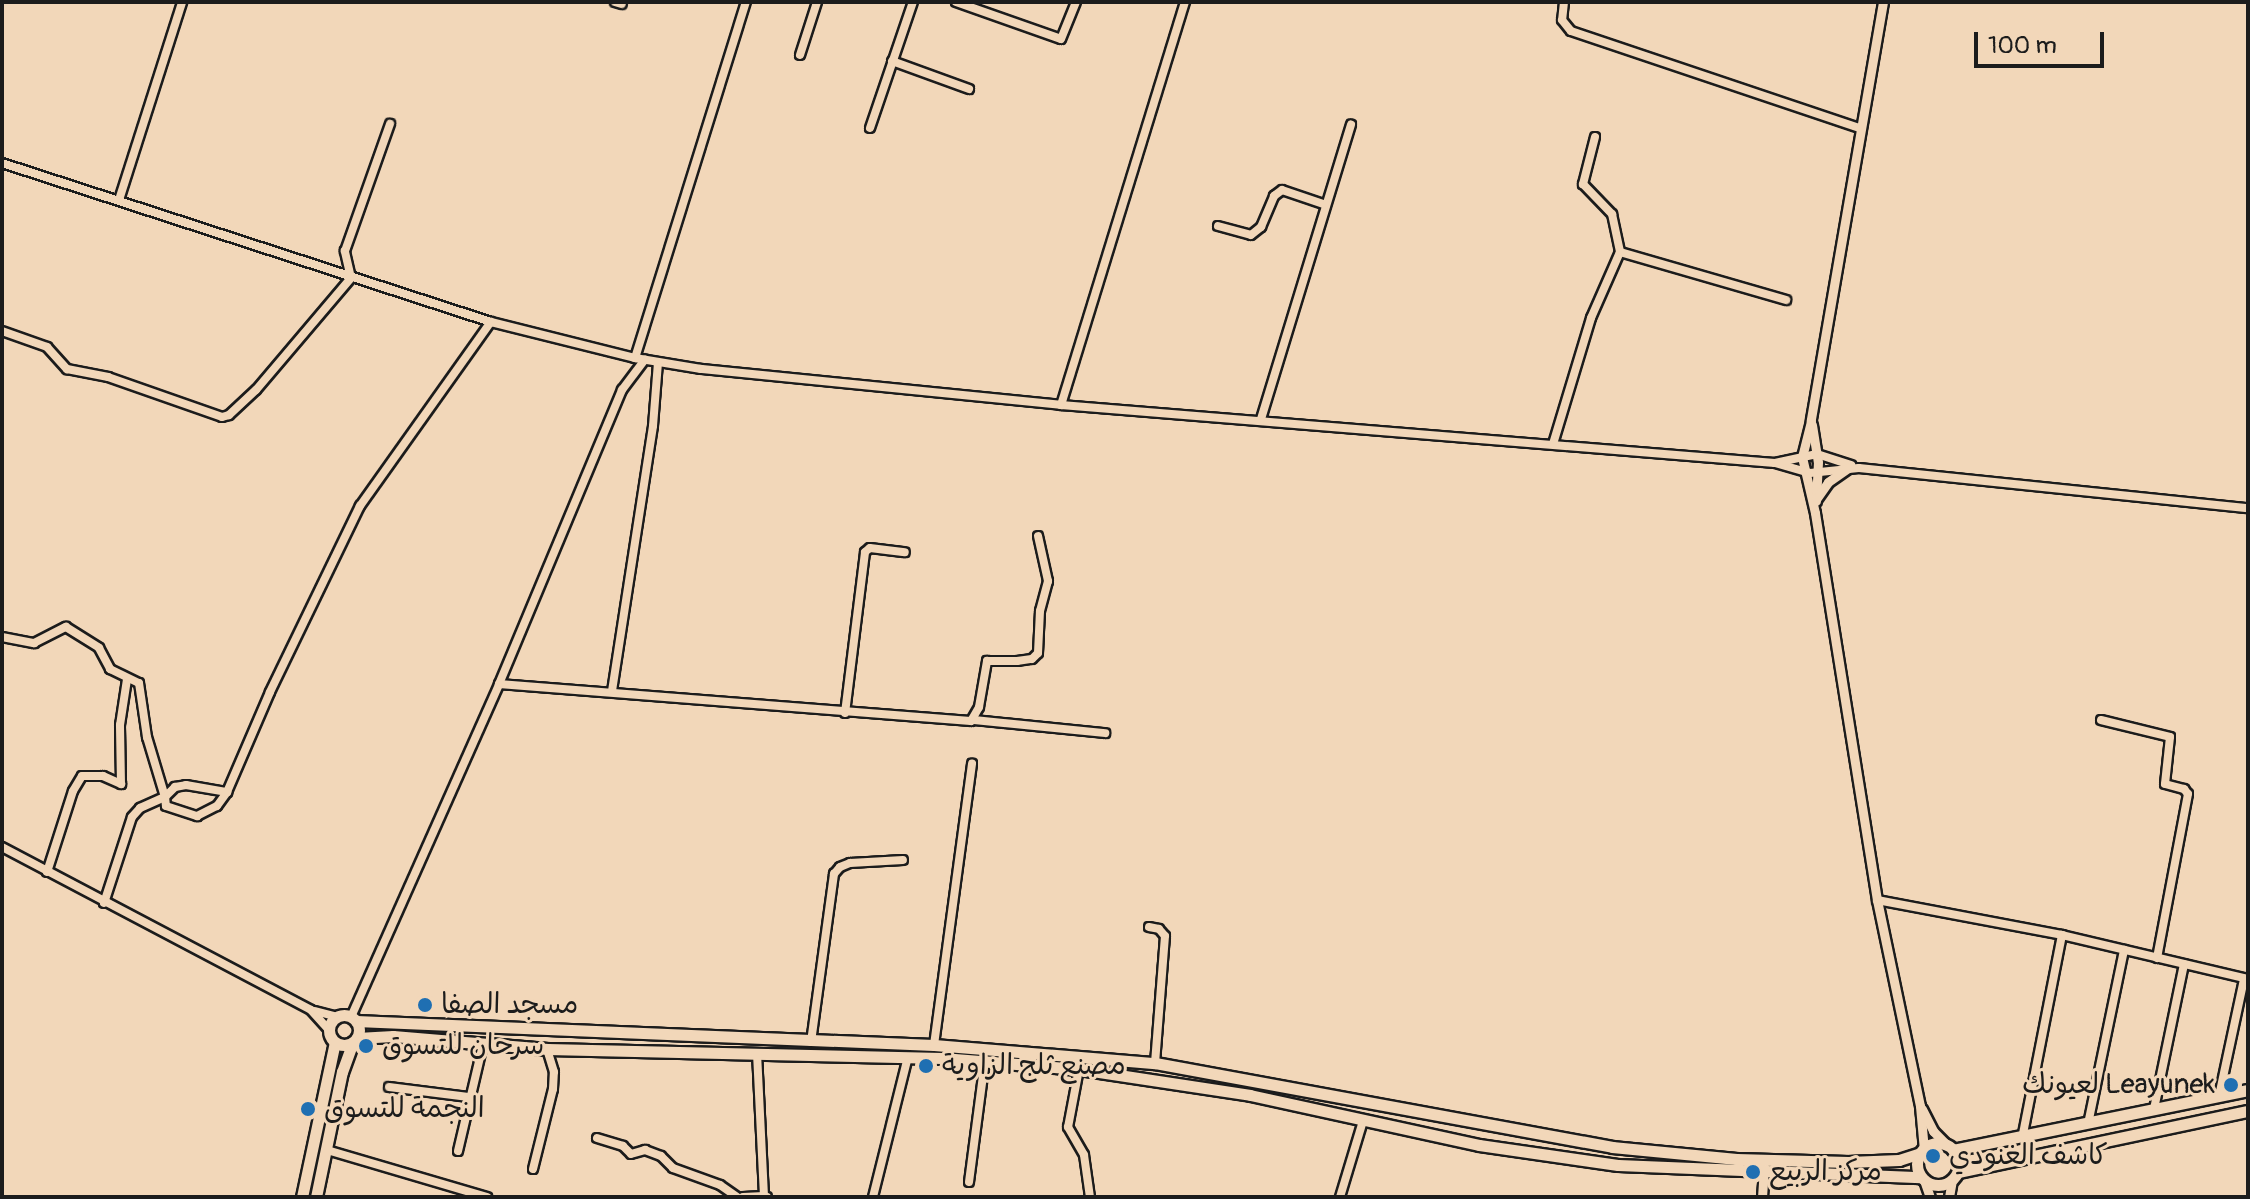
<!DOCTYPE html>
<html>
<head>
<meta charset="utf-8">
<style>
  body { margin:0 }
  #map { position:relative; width:2250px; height:1199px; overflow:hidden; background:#f2d7b9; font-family:Pangolin,"Playpen Sans Arabic",sans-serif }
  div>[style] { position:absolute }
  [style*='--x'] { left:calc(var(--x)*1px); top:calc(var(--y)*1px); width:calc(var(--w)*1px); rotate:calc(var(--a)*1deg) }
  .roads { filter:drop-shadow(2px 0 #1c1c1c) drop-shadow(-2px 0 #1c1c1c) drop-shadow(0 2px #1c1c1c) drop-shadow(0 -2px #1c1c1c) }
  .minor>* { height:8px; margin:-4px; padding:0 4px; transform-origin:4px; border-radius:4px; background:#f2d7b9 }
  .tertiary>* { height:9px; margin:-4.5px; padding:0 4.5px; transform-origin:4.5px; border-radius:4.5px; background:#f2d7b9 }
  .secondary>* { height:11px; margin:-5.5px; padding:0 5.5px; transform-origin:5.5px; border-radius:5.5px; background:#f2d7b9 }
  .secondary>.ring { margin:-5.5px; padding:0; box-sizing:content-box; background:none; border:11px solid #f2d7b9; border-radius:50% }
  .dots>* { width:22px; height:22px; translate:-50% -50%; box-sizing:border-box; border:4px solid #f2d7b9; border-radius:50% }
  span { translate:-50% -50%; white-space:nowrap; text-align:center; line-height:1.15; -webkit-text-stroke:6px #f2d7b9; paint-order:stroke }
  .poi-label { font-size:28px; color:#1c1c1c }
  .left { translate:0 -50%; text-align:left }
  .right { translate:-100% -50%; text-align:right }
  .frame { position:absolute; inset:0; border:4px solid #1c1c1c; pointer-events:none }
  .scale { position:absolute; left:1974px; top:32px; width:130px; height:36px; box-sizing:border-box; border:4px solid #1c1c1c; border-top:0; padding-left:10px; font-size:24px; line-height:28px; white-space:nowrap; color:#1c1c1c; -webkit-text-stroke:6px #f2d7b9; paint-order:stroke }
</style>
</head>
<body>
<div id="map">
  <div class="roads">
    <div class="minor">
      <i style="--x:615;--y:2;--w:7;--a:16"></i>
      <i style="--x:956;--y:2;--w:111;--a:19.4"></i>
      <i style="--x:1061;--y:39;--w:40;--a:-68"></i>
      <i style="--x:1564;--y:2;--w:18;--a:96"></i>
      <i style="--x:1562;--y:20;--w:14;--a:51"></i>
      <i style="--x:1571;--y:31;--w:305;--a:18.6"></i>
      <i style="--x:800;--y:55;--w:56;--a:-72.2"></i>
      <i style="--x:892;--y:61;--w:82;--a:20"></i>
      <i style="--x:870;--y:128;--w:133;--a:-71.2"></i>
      <i style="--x:1595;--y:137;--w:49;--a:104.3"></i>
      <i style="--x:1583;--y:184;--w:42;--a:46"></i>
      <i style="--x:1612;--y:214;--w:39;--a:78"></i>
      <i style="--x:2;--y:163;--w:514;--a:18.01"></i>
      <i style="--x:491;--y:322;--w:148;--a:14"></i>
      <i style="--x:635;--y:358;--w:67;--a:9.5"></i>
      <i style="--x:701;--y:369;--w:362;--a:5.7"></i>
      <i style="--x:1061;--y:405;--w:716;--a:4.64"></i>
      <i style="--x:1775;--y:463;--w:36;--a:16"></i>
      <i style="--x:1810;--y:473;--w:49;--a:-5.8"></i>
      <i style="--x:1859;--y:468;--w:391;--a:5.9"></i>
      <i style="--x:119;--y:200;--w:208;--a:-72.3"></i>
      <i style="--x:1218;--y:226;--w:34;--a:15"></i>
      <i style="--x:1251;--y:235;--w:13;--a:-39"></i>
      <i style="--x:1261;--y:227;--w:34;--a:-67"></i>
      <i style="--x:1274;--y:196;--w:10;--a:-37"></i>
      <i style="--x:1282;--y:190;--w:46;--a:18.8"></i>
      <i style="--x:2;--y:331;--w:48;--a:19.6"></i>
      <i style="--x:47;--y:347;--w:30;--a:48"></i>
      <i style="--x:67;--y:369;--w:42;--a:11"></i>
      <i style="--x:108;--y:377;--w:121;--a:19.3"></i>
      <i style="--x:222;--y:417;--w:7;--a:-16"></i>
      <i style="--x:229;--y:415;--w:37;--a:-43"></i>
      <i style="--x:256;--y:390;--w:147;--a:-49.7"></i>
      <i style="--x:351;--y:278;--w:28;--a:-103"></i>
      <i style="--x:345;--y:251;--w:135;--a:-70.5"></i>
      <i style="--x:635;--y:358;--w:373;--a:-72.7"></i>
      <i style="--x:1061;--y:405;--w:422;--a:-72.9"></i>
      <i style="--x:1261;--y:419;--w:308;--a:-73"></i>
      <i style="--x:1553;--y:444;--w:132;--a:-73.2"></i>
      <i style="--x:1591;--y:318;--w:72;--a:-66.3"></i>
      <i style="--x:1620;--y:252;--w:173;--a:16.1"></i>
      <i style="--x:1775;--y:463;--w:43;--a:-12.1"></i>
      <i style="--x:1817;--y:454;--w:36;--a:18"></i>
      <i style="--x:2;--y:637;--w:33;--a:11"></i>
      <i style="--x:34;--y:643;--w:36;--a:-27"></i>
      <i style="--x:66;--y:627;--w:39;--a:32"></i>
      <i style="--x:99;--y:648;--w:24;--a:62"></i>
      <i style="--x:110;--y:669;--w:32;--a:26"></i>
      <i style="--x:139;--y:683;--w:55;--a:81.6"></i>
      <i style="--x:147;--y:737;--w:63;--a:73.3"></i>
      <i style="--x:165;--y:797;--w:14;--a:-45"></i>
      <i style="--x:175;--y:787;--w:11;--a:-10"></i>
      <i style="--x:186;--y:785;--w:42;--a:9.7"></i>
      <i style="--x:499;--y:684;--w:473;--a:4.5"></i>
      <i style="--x:971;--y:721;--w:16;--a:-60"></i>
      <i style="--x:979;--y:707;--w:47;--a:-80.1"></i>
      <i style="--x:987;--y:661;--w:30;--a:0"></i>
      <i style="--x:1017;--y:661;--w:15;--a:-8"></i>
      <i style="--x:1032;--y:659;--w:8;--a:-45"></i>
      <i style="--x:1038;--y:653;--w:42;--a:-87.3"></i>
      <i style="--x:1040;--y:611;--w:31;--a:-75"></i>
      <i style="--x:1048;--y:581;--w:46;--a:-102.5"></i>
      <i style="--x:612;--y:691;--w:268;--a:-81.2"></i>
      <i style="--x:653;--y:426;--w:64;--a:-85.5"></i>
      <i style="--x:845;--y:713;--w:162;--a:-82.9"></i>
      <i style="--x:865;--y:552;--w:6;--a:-39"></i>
      <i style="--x:870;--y:548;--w:35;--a:7"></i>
      <i style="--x:974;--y:720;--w:132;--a:5.7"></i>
      <i style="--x:2101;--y:720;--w:71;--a:13.8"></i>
      <i style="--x:2170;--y:737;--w:47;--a:96.1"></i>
      <i style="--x:2165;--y:784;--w:20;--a:15"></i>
      <i style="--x:2184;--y:789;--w:6;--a:51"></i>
      <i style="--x:2188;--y:794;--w:167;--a:100.7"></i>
      <i style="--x:2;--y:847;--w:349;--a:27.8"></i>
      <i style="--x:311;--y:1010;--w:27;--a:48"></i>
      <i style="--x:47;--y:872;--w:85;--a:-72.2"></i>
      <i style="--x:73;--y:791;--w:17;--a:-59"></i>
      <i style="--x:82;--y:776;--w:21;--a:0"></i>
      <i style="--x:103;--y:776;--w:20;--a:24"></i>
      <i style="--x:121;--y:784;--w:59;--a:-91"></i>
      <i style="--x:120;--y:725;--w:47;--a:-81.3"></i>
      <i style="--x:1877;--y:900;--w:188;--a:10.7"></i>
      <i style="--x:2062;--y:935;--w:207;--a:101.1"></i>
      <i style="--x:104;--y:903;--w:90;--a:-72"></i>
      <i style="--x:132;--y:817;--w:12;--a:-48"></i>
      <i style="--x:140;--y:808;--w:27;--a:-24"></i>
      <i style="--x:165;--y:797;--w:9;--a:84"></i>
      <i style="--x:166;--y:806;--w:33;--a:18"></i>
      <i style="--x:197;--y:816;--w:22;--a:-27"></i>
      <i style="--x:217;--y:806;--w:17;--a:-54"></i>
      <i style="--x:227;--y:792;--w:109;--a:-66.7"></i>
      <i style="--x:270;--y:692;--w:207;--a:-64.2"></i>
      <i style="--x:360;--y:506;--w:226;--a:-54.6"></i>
      <i style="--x:1149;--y:927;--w:10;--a:11"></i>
      <i style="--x:1159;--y:929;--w:9;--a:49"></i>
      <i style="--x:1165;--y:936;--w:127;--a:94.5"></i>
      <i style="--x:2062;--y:935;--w:191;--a:13.3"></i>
      <i style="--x:315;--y:1011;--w:24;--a:15"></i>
      <i style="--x:351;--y:1017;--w:364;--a:-66"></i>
      <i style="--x:499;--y:684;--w:319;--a:-67.3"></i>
      <i style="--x:622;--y:390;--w:38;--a:-53"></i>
      <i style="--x:811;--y:1042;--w:170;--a:-82.2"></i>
      <i style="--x:834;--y:874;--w:9;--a:-49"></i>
      <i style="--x:840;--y:867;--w:11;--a:-22"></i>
      <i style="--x:850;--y:863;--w:53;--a:-3.2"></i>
      <i style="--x:934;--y:1045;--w:284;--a:-82.3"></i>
      <i style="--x:757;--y:1053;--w:143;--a:87.2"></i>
      <i style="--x:764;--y:1196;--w:3;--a:18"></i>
      <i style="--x:1079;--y:1069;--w:59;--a:100.7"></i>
      <i style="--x:1068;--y:1127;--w:32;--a:60"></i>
      <i style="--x:1084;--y:1155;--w:42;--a:81.9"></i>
      <i style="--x:389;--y:1087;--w:80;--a:7.2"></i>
      <i style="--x:2219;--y:1096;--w:120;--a:-77.9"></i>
      <i style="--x:2154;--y:1109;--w:148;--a:-78.3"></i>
      <i style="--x:2088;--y:1124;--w:178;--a:-78.3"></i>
      <i style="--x:597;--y:1138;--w:27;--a:17"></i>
      <i style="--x:623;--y:1146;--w:11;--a:45"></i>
      <i style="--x:631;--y:1154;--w:15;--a:-16"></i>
      <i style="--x:645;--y:1150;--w:17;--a:21"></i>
      <i style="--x:661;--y:1156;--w:17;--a:45"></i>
      <i style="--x:673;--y:1168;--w:50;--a:19.9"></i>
      <i style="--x:720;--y:1185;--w:21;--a:35"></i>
      <i style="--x:327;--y:1150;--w:167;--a:16.4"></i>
      <i style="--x:458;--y:1151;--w:110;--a:-76.8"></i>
      <i style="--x:533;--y:1169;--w:82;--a:-76"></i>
      <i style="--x:553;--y:1089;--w:17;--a:-87"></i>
      <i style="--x:554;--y:1072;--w:24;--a:-107"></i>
      <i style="--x:969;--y:1182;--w:122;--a:-82.5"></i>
      <i style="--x:743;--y:1197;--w:21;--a:-3"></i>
      <i style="--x:873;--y:1197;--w:144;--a:-76"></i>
      <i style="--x:1340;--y:1197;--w:79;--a:-73.2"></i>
    </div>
    <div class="tertiary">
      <i style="--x:1883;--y:2;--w:425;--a:99.8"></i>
      <i style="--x:1811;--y:421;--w:37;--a:104"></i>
      <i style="--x:1802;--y:457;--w:57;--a:76.9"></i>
      <i style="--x:1815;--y:513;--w:392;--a:80.9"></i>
      <i style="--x:1877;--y:900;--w:210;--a:78.2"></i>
      <i style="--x:1920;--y:1106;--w:44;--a:84.8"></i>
      <i style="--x:1812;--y:425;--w:37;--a:81"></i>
      <i style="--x:1818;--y:462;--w:39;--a:93"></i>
      <i style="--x:1817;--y:498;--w:19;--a:-55"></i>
      <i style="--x:1828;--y:482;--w:24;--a:-35"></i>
      <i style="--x:1922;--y:1109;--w:25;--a:63"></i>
      <i style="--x:1933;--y:1131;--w:21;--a:45"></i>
      <i style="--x:1924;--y:1180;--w:18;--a:71"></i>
      <i style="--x:1762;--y:1197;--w:30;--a:-86"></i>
      <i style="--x:1949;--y:1197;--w:17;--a:-80"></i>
    </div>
    <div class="secondary">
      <i class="ring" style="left:329px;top:1015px;width:19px;height:19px"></i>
      <i style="--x:356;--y:1021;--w:578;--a:2.38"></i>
      <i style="--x:934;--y:1045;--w:222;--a:4.7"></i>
      <i style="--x:1155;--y:1063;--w:465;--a:10.4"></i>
      <i style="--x:1612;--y:1147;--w:125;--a:5.5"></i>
      <i style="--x:1736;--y:1159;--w:112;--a:1.5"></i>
      <i style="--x:1848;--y:1162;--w:51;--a:-2.2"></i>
      <i style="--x:1899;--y:1160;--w:23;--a:-18"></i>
      <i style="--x:357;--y:1038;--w:36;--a:-3"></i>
      <i style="--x:393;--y:1036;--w:155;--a:4.8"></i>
      <i style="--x:547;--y:1049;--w:395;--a:1.3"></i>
      <i style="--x:942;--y:1058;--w:137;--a:4.6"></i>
      <i style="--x:1079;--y:1069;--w:173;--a:8.6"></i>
      <i style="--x:1250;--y:1095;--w:234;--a:12.3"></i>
      <i style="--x:1479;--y:1145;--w:140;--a:8.2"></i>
      <i style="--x:1618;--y:1165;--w:303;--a:2.3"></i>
      <i class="ring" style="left:1917px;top:1143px;width:31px;height:31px"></i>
      <i style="--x:1953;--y:1150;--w:301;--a:-11.5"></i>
      <i style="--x:1958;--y:1172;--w:296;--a:-11.9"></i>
      <i style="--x:302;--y:1197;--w:158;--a:-78"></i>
      <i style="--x:316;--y:1197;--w:128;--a:-78.3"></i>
      <i style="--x:342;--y:1072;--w:32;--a:-70"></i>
    </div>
  </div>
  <div class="dots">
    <i style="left:425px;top:1005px;background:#1f6fb2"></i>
    <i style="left:366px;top:1046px;background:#1f6fb2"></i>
    <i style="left:926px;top:1066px;background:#1f6fb2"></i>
    <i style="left:2231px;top:1085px;background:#1f6fb2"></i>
    <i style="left:308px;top:1109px;background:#1f6fb2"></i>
    <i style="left:1933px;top:1156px;background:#1f6fb2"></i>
    <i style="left:1753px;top:1172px;background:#1f6fb2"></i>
  </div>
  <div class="poi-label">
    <span class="left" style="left:441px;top:1005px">مسجد الصفا</span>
    <span class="left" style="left:382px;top:1046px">سرحان للتسوق</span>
    <span class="left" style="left:942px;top:1066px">مصنع ثلج الزاوية</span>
    <span class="right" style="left:2215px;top:1085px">لعيونك Leayunek</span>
    <span class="left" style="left:324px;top:1109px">النجمة للتسوق</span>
    <span class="left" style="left:1949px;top:1156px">كاشف الغنودي</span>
    <span class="left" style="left:1769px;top:1172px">مركز الربيع</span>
  </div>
  <div class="frame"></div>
  <div class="scale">100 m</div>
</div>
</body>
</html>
